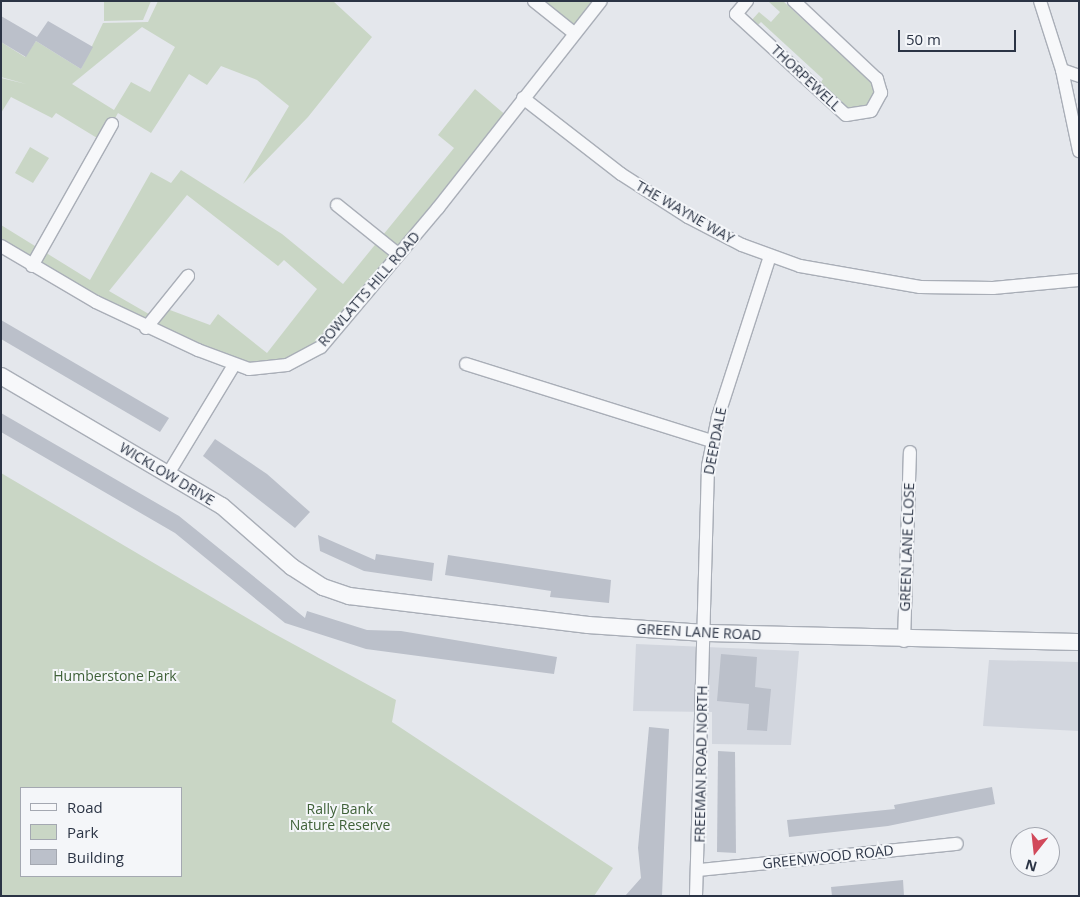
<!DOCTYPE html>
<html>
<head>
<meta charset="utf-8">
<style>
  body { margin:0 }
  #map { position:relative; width:1080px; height:897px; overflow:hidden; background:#e4e7ec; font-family:"Open Sans",sans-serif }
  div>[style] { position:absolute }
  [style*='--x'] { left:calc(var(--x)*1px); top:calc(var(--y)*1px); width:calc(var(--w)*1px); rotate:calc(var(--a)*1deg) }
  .built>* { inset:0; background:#d2d6de }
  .green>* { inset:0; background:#c9d6c5 }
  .building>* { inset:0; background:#bbc0ca }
  .roads { filter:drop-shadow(1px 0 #a9aeb7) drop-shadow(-1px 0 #a9aeb7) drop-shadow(0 1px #a9aeb7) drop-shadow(0 -1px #a9aeb7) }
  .minor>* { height:12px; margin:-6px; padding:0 6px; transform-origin:6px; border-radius:6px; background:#f7f8fa }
  .tertiary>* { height:16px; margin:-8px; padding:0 8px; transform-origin:8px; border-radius:8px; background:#f7f8fa }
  span { translate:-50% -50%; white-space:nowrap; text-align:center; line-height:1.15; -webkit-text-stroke:4px #f4f6f9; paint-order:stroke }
  .street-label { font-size:14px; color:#2b3445 }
  .park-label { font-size:14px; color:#3f6138 }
  .frame { position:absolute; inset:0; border:2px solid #2b3445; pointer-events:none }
  .legend { position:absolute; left:20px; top:787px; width:162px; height:90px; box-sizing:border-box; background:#f4f6f9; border:1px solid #a4a8b1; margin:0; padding:6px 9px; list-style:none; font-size:15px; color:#2b3445 }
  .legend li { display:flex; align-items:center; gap:10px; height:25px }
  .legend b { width:25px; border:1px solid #a4a8b1 }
  .north { position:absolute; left:1010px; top:827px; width:50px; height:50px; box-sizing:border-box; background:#f4f6f9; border:1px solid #a4a8b1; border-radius:50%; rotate:196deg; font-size:14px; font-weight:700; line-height:20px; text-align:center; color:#2b3445 }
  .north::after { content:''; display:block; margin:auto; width:18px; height:22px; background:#d1495b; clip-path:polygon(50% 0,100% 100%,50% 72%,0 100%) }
  .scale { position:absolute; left:898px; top:30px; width:118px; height:22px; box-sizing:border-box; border:2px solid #2b3445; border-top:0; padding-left:6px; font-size:15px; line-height:18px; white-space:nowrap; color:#2b3445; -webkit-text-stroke:4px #f4f6f9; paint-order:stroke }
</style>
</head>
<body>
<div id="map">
  <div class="built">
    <i style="clip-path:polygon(636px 644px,799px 651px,791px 745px,712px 744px,712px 712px,633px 711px)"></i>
    <i style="clip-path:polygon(989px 660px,1079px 662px,1079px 731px,983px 726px)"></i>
  </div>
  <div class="green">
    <i style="clip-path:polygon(104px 1px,151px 1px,143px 20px,104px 21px)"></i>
    <i style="clip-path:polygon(evenodd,158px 1px,333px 1px,372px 37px,308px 117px,243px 184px,289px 106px,257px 80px,221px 66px,207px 85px,189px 74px,151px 133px,118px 113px,102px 141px,56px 113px,52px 118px,11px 97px,1px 113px,1px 78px,26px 84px,1px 77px,1px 42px,25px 57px,36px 41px,81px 69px,103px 23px,148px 22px,158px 1px,142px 27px,175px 47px,150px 92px,131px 82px,114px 110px,72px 84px,142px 27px)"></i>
    <i style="clip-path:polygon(543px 1px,601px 1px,574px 33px)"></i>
    <i style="clip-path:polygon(783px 1px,872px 83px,874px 95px,869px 105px,848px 110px,820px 84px,823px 79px,761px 22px,757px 26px,751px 21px,759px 12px,771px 22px,780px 12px,769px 2px)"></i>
    <i style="clip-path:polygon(evenodd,475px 89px,508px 117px,321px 347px,270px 368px,198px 350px,1px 246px,1px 225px,90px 280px,151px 172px,171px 183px,181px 170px,282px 234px,343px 284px,454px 148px,438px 135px,475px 89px,187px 195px,278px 266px,284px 260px,317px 289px,267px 353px,218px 314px,210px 325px,162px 307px,154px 317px,109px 291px,187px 195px)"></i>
    <i style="clip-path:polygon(30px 147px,49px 158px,33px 183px,15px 173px)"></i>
    <i style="clip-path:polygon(evenodd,1px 473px,271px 632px,396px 700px,392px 722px,613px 868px,594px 896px,1px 896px,1px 473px,181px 788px,181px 876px,21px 876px,21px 788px,181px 788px)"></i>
  </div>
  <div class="building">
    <i style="clip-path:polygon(1px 16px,37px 37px,48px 21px,93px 47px,81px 69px,36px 41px,26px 57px,1px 42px)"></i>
    <i style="clip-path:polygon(1px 320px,169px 418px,160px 432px,1px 339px)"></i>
    <i style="clip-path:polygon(1px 413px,179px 516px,305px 618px,307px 611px,367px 630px,401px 631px,557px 657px,554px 674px,366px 649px,285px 623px,175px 533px,1px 432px)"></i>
    <i style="clip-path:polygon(215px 439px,267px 474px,310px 512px,295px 528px,203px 456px)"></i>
    <i style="clip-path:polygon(318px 535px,375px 560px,376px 554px,434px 563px,432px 581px,364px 571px,320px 551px)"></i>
    <i style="clip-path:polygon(448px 555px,611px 580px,609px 603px,550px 597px,551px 591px,445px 575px)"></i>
    <i style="clip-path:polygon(721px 654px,757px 657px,755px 687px,771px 689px,767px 731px,747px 730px,749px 704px,717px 701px)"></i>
    <i style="clip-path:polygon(649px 727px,669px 729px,662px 896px,625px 896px,641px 878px,638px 848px)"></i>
    <i style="clip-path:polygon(718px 751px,735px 752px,736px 853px,717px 852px)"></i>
    <i style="clip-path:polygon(992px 787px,995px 804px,888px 826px,789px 837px,787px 820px,895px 809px,894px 805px)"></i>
    <i style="clip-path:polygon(903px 880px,904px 896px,832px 896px,831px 887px)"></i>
  </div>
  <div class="roads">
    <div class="minor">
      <i style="--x:534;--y:1;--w:51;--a:38.7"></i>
      <i style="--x:747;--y:1;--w:17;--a:130"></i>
      <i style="--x:736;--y:14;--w:149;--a:42.6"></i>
      <i style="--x:846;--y:115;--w:25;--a:-9"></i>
      <i style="--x:871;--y:111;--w:21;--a:-61"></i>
      <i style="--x:881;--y:93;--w:15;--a:-106"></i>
      <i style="--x:877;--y:79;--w:114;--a:-136.8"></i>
      <i style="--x:1040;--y:1;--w:72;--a:72.3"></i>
      <i style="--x:1062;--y:70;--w:83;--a:78.1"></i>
      <i style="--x:1062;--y:70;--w:18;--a:19"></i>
      <i style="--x:523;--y:98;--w:124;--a:37.8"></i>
      <i style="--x:621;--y:174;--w:80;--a:32.7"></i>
      <i style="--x:688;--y:217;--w:61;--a:27.4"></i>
      <i style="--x:742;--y:245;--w:62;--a:19.9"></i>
      <i style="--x:800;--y:266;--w:122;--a:9.9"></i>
      <i style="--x:920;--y:287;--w:73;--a:0.8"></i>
      <i style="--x:993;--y:288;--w:86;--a:-5.3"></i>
      <i style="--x:337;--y:205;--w:78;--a:38.8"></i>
      <i style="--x:1;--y:246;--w:110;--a:30.5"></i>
      <i style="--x:96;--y:302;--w:113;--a:25.2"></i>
      <i style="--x:198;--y:350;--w:54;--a:20.4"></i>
      <i style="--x:249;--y:369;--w:38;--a:-6"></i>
      <i style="--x:287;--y:365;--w:38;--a:-28"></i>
      <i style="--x:321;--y:347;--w:182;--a:-49.9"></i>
      <i style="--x:438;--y:208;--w:263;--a:-51.8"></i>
      <i style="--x:32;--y:266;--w:163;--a:-60.6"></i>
      <i style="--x:146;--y:328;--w:67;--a:-51.1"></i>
      <i style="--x:466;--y:364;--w:258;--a:17.4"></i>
      <i style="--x:168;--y:474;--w:127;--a:-58.8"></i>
      <i style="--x:904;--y:641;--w:189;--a:-88.2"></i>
      <i style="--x:699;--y:870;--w:259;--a:-5.8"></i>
      <i style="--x:696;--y:896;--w:430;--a:-88.4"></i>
      <i style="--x:708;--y:466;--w:50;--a:-78.5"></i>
      <i style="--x:718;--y:417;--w:169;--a:-72.1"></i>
    </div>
    <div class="tertiary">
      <i style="--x:1;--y:376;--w:256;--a:30.5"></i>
      <i style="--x:222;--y:506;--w:93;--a:41.1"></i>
      <i style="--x:292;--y:567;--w:37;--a:33"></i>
      <i style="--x:323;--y:587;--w:28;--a:19"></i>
      <i style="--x:349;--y:596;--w:241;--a:6.9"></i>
      <i style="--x:588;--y:625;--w:117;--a:3.9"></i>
      <i style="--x:705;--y:633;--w:374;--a:1.4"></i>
    </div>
  </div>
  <div class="street-label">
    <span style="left:806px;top:78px;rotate:43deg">THORPEWELL</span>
    <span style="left:685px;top:212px;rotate:30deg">THE WAYNE WAY</span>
    <span style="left:369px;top:289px;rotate:-49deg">ROWLATTS HILL ROAD</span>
    <span style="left:715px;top:441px;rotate:-79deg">DEEPDALE</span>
    <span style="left:167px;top:474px;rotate:31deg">WICKLOW DRIVE</span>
    <span style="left:907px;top:547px;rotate:-88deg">GREEN LANE CLOSE</span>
    <span style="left:699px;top:632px;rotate:3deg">GREEN LANE ROAD</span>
    <span style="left:701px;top:764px;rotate:-89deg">FREEMAN ROAD NORTH</span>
    <span style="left:828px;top:857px;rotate:-6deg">GREENWOOD ROAD</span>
  </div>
  <div class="park-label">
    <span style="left:115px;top:676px">Humberstone Park</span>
    <span style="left:340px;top:817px">Rally Bank<br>Nature Reserve</span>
  </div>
  <div class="frame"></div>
  <ul class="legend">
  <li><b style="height:6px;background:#f7f8fa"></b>Road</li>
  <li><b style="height:14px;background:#c9d6c5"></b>Park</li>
  <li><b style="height:14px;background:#bbc0ca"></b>Building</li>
  </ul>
  <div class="north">N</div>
  <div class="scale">50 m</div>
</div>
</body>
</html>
